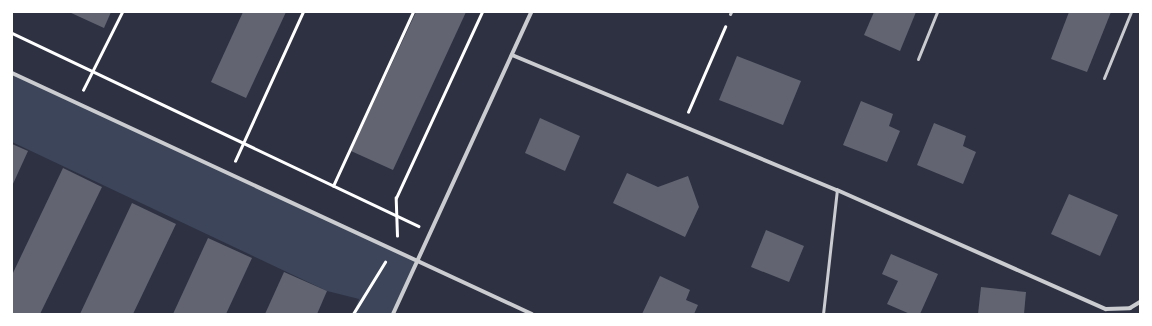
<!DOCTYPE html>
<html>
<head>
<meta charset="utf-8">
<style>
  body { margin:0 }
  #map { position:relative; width:1152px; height:326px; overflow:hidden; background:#2d3142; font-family:"Source Serif 4",serif }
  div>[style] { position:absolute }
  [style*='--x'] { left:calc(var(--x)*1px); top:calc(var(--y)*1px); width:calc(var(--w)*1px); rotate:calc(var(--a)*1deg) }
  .green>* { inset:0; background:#3c4559 }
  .building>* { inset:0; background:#626471 }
  .path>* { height:2.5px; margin:-1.25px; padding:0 1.25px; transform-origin:1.25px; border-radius:1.25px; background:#fff }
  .service>* { height:3px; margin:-1.5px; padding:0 1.5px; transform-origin:1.5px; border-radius:1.5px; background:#caccd0 }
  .minor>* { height:4px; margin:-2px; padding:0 2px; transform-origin:2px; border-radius:2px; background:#caccd0 }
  span { translate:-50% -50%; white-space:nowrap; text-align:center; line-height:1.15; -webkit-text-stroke:3.5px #fff; paint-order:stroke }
  .frame { position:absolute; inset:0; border:13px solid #fff; pointer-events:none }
</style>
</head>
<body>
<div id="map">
  <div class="green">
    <i style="clip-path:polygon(12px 73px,417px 262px,393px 314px,353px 314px,359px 299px,327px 291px,12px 142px)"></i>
  </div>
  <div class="building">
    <i style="clip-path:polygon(69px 12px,111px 12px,104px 28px)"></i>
    <i style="clip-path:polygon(243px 12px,286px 12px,246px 98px,211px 82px)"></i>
    <i style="clip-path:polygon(416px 12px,466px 12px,393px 170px,351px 151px)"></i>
    <i style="clip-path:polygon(874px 12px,916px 12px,900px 51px,864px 35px)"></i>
    <i style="clip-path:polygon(1069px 12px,1111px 12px,1087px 72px,1051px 59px)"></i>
    <i style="clip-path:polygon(737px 56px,801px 81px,783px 125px,719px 100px)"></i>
    <i style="clip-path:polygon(861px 101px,893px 114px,889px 126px,900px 131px,887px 162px,843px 145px)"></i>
    <i style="clip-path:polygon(540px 118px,580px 136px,565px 171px,525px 153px)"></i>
    <i style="clip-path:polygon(934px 123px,966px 136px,963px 146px,976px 152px,963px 184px,917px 165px)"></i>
    <i style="clip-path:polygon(12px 144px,28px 151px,12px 186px)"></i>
    <i style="clip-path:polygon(63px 168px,102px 187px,40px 314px,12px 314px,12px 275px)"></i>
    <i style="clip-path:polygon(627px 173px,658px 187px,688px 176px,699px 207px,685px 237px,613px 203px)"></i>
    <i style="clip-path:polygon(1069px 194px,1118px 215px,1100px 256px,1051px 234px)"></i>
    <i style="clip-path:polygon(132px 203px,176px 224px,133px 314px,80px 314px)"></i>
    <i style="clip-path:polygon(766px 230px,804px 246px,789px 282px,751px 267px)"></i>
    <i style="clip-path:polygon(208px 238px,252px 258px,226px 314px,173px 314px)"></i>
    <i style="clip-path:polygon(891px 254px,938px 274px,920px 314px,910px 314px,887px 304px,898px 281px,882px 274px)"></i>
    <i style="clip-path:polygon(284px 272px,327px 291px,317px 314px,265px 314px)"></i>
    <i style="clip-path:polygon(660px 276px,690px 290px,686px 300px,698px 305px,694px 314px,642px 314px)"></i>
    <i style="clip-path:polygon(981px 287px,1026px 292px,1024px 314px,978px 314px)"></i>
  </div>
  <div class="path">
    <i style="--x:12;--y:33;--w:450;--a:25.4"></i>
    <i style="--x:83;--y:90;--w:87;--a:-63.4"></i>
    <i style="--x:688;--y:112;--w:93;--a:-66.5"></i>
    <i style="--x:235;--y:161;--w:164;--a:-65.5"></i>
    <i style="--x:333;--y:186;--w:192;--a:-65.3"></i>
    <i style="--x:397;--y:236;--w:38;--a:-92"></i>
    <i style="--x:396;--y:198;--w:205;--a:-65.2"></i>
    <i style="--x:353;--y:314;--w:61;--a:-58.4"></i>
  </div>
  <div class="service">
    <i style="--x:730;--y:14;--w:2;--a:-63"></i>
    <i style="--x:918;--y:59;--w:51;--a:-68"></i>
    <i style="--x:1104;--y:78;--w:71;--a:-67.8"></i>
    <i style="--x:823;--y:314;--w:125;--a:-83.6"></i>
  </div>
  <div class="minor">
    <i style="--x:512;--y:55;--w:352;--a:22.6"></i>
    <i style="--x:837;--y:190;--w:294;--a:23.9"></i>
    <i style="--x:1106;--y:309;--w:24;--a:-2"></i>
    <i style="--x:1130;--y:308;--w:12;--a:-31"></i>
    <i style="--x:12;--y:73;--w:573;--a:24.87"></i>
    <i style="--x:393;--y:314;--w:332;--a:-65.4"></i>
  </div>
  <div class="frame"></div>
</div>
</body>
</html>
